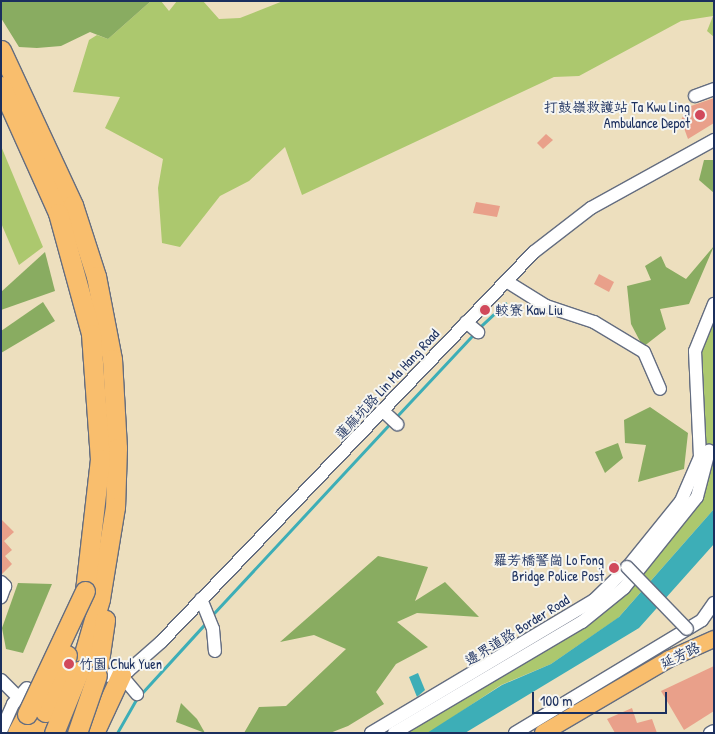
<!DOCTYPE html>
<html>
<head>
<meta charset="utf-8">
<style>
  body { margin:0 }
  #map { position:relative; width:715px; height:734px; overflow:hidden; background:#eddfbe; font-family:"Patrick Hand","LXGW WenKai TC",sans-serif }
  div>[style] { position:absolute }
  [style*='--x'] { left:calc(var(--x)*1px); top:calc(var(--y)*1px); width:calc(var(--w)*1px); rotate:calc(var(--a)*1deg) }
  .green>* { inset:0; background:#acc86e }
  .forest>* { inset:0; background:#89ac61 }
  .water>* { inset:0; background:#3daeb7 }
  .stream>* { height:2.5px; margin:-1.25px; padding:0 1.25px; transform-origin:1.25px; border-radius:1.25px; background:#3daeb7 }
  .building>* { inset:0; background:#e9a08a }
  .roads { filter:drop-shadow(1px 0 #646d80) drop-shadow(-1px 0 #646d80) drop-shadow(0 1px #646d80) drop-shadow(0 -1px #646d80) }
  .minor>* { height:12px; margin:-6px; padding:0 6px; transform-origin:6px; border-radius:6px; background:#fff }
  .major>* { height:16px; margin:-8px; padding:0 8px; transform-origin:8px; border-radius:8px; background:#f9be6d }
  .highway>* { height:19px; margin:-9.5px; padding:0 9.5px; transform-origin:9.5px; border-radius:9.5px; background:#f9be6d }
  .bridges { filter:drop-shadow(1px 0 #646d80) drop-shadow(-1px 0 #646d80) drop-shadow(0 1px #646d80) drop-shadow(0 -1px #646d80) }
  .minor-bridge>* { height:12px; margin:-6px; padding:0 6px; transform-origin:6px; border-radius:6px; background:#fff }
  .highway-bridge>* { height:19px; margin:-9.5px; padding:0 9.5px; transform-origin:9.5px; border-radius:9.5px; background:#f9be6d }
  .dots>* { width:14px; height:14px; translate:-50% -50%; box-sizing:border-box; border:2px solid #f6f6f2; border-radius:50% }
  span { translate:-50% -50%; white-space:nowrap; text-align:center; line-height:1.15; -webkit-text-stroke:4px #f6f6f2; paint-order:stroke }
  .poi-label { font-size:14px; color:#1b2f5e }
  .right { translate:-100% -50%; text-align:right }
  .left { translate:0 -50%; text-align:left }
  .street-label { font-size:14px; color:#1b2f5e }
  .frame { position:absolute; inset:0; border:2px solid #1b2f5e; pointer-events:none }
  .scale { position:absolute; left:532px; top:692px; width:135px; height:22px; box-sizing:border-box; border:2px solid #1b2f5e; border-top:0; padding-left:6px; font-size:15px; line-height:18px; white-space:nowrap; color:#1b2f5e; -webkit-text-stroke:4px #f6f6f2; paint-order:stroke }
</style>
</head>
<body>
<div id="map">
  <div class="green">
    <i style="clip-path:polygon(151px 1px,161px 1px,169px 11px,177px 1px,203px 1px,219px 19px,240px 18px,283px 1px,714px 1px,714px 37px,707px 31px,713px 16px,681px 21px,579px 76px,554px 77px,302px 195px,285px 147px,249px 181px,220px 196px,180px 247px,162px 243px,158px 188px,163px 159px,105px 128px,120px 97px,73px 92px,89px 40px,97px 35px,108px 39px)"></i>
    <i style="clip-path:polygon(1px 146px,43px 247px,19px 265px,1px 223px)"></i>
    <i style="clip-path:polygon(714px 314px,714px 509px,618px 618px,551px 664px,501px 685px,429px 733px,377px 733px,579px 618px,695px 491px,700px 344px)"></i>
  </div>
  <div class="forest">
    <i style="clip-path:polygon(1px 1px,151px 1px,108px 39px,90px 32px,61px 46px,37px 48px,19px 47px,1px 18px)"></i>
    <i style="clip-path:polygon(704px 160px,714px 160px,714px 193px,699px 180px)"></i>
    <i style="clip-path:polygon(714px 246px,689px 304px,660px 309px,666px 329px,643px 347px,631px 324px,627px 286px,651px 280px,645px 266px,661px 256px,666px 267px,686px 279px)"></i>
    <i style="clip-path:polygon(45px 252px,55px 291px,1px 310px,1px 292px)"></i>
    <i style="clip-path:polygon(43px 302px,55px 321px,1px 353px,1px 331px)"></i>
    <i style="clip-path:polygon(650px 407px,688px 433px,684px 469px,638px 482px,646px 445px,625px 443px,624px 420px)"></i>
    <i style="clip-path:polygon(618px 443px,623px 458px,605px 473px,595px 452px)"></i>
    <i style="clip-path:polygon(378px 556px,428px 567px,415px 601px,445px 582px,479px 617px,417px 613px,397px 622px,428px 647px,396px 664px,376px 692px,384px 704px,348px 726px,330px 733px,244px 733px,259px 707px,286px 706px,346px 649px,314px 635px,280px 642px)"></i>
    <i style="clip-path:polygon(18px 583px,52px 584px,23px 653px,6px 649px,2px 628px)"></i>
    <i style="clip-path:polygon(181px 703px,197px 719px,205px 733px,176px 722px)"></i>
  </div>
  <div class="water">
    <i style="clip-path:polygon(714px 509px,714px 544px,639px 628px,465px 733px,427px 733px,502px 685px,551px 664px,619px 617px)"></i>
    <i style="clip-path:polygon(418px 673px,425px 690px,417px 697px,409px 677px)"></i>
  </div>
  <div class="stream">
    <i style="--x:481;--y:326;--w:33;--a:-43"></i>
    <i style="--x:398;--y:415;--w:108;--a:-46.9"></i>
    <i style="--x:214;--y:613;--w:255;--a:-47.1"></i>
    <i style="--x:141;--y:694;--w:93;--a:-47.6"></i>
    <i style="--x:117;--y:733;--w:40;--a:-60.3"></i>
  </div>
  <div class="building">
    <i style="clip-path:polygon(714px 98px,714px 123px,688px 139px,681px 120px,688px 107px)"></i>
    <i style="clip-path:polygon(546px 134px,553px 140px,543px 149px,537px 143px)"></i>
    <i style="clip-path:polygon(476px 202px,500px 206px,497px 217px,473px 213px)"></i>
    <i style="clip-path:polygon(599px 274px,614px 282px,609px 292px,594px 284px)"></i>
    <i style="clip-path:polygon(1px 519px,14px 532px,4px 541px,12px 550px,5px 556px,12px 564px,2px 574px)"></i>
    <i style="clip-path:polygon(615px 560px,620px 564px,611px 573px,607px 569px)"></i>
    <i style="clip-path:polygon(714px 666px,714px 711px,684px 730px,661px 691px)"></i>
    <i style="clip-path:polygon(632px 708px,637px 723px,652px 719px,657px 733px,615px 733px,607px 719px)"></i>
  </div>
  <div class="roads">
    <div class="minor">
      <i style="--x:695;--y:96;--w:20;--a:-20"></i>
      <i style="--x:506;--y:281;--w:47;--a:32"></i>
      <i style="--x:546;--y:306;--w:51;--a:18.4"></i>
      <i style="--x:594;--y:322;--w:58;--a:31"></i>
      <i style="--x:644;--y:352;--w:40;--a:66.6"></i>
      <i style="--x:466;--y:322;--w:16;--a:40"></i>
      <i style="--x:382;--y:410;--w:21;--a:43"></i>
      <i style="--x:1;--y:582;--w:6;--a:45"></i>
      <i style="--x:5;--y:586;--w:12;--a:110"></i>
      <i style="--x:201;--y:599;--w:32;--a:68"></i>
      <i style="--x:213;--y:629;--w:22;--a:85"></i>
      <i style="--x:121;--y:675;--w:25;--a:50"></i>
      <i style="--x:106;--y:676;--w:23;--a:-13"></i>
      <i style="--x:128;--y:671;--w:44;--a:-41.3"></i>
      <i style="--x:161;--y:642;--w:540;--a:-46.28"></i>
      <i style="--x:534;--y:252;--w:72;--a:-37.7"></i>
      <i style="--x:591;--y:208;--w:141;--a:-28.9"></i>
      <i style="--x:1;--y:680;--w:24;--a:45"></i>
      <i style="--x:1;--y:731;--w:30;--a:-66"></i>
      <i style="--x:13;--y:704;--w:21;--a:-49"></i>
      <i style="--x:371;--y:733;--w:260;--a:-30.8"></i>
      <i style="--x:594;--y:600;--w:45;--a:-44.1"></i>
      <i style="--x:626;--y:569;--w:87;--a:-51"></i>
      <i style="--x:681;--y:501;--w:48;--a:-66.6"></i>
      <i style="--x:700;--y:457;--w:106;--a:-92.7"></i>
      <i style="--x:695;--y:351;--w:51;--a:-68"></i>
      <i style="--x:394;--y:733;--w:218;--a:-30.6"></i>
      <i style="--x:582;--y:622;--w:54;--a:-39"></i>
      <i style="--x:624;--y:588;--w:117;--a:-51.3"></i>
      <i style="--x:697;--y:497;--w:48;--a:-75.4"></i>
      <i style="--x:515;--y:733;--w:218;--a:-31.1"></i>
      <i style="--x:702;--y:620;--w:21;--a:-55"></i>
      <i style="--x:710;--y:733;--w:4;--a:-27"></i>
    </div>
    <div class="major">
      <i style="--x:543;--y:733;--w:146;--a:-30.4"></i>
      <i style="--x:669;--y:659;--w:49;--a:-24"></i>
    </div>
    <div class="highway">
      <i style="--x:1;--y:50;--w:171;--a:65.1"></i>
      <i style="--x:73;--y:205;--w:75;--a:72.1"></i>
      <i style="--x:96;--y:276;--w:85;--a:79.1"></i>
      <i style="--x:112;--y:359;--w:89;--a:86.8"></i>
      <i style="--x:117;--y:448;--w:59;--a:91.9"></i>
      <i style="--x:115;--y:507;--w:93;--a:99.3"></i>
      <i style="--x:100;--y:599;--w:75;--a:106.3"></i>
      <i style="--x:1;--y:86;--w:139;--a:65.8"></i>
      <i style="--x:58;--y:213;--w:125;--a:74.7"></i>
      <i style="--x:91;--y:334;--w:125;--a:85.9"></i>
      <i style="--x:100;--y:459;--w:133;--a:96.5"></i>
      <i style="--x:97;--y:675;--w:56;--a:-81.7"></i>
      <i style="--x:17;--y:733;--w:21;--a:-62"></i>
      <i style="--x:36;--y:733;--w:23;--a:-67"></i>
      <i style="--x:94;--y:733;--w:64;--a:-65"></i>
    </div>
  </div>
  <div class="bridges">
    <div class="minor-bridge">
      <i style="--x:627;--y:567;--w:86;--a:45.9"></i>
    </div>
    <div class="highway-bridge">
      <i style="--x:45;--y:712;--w:61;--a:-68.9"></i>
      <i style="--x:27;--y:714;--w:136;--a:-64.8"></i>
      <i style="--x:54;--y:733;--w:67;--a:-68"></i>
      <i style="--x:77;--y:733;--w:61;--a:-71"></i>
    </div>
  </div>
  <div class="dots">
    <i style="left:700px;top:115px;background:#d1495b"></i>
    <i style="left:485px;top:310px;background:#d1495b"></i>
    <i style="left:614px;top:568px;background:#d1495b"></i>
    <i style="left:69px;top:664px;background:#d1495b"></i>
  </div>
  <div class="poi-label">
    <span class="right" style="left:690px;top:115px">打鼓嶺救護站 Ta Kwu Ling<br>Ambulance Depot</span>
    <span class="left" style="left:495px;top:310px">較寮 Kaw Liu</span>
    <span class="right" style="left:604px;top:568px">羅芳橋警崗 Lo Fong<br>Bridge Police Post</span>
    <span class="left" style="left:79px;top:664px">竹園 Chuk Yuen</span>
  </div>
  <div class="street-label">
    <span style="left:387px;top:384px;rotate:-47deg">蓮麻坑路 Lin Ma Hang Road</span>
    <span style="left:517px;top:630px;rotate:-32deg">邊界道路 Border Road</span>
    <span style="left:680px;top:655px;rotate:-26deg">延芳路</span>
  </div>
  <div class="frame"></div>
  <div class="scale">100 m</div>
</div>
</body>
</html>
